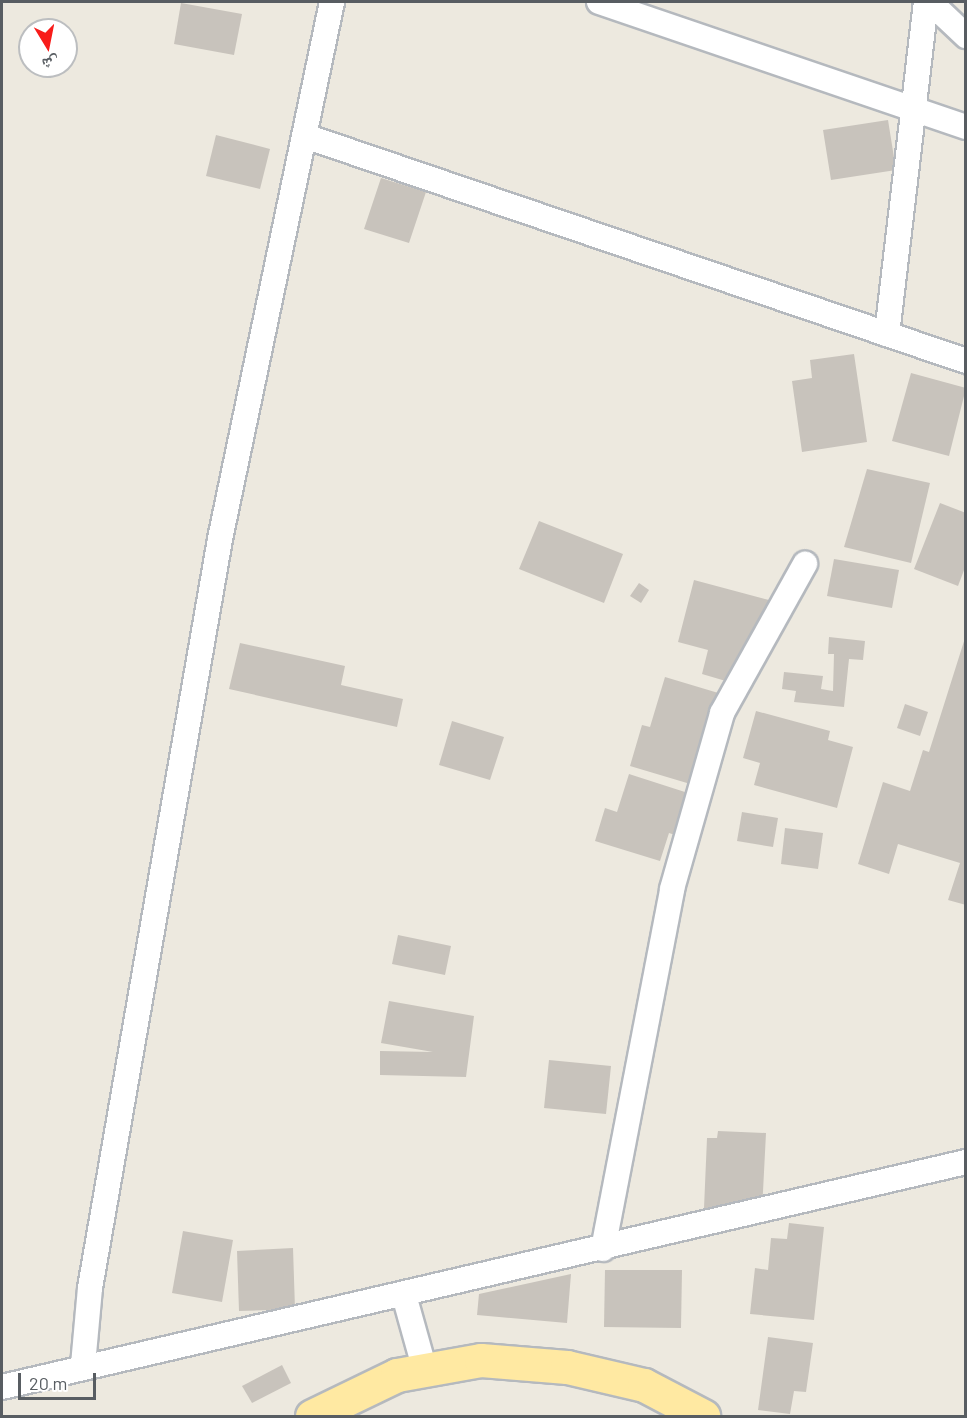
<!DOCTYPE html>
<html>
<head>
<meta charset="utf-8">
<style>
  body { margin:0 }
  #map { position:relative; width:967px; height:1418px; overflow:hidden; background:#ede9df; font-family:Barlow,"Noto Naskh Arabic",sans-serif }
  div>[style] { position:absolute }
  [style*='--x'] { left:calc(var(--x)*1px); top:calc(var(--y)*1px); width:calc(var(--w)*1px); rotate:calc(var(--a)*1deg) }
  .building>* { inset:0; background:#c8c3bc }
  .roads { filter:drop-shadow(2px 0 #b5b9be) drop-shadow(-2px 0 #b5b9be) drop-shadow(0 2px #b5b9be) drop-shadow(0 -2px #b5b9be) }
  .minor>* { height:24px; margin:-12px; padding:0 12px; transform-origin:12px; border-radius:12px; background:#fff }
  .primary>* { height:33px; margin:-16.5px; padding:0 16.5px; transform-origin:16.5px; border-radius:16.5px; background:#ffe9a2 }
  span { translate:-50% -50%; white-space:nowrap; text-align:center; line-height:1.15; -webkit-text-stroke:6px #fff; paint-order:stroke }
  .frame { position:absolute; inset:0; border:3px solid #585d62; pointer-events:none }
  .north { position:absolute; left:18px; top:18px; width:60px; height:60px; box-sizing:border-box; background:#fff; border:2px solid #bcbec0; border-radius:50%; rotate:170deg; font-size:16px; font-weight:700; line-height:24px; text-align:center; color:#585d62 }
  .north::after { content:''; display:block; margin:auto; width:21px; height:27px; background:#f81c1a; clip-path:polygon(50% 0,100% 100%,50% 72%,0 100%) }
  .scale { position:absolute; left:18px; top:1373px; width:78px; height:27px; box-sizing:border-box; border:3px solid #585d62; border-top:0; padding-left:8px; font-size:18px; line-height:21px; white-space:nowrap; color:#585d62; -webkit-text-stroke:4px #fff; paint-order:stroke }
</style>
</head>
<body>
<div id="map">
  <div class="building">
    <i style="clip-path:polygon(181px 3px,242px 14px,234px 55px,174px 44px)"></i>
    <i style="clip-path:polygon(888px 120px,896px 170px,831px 180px,823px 130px)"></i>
    <i style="clip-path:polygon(216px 135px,270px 149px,260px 189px,206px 176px)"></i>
    <i style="clip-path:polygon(381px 178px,426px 192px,409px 243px,364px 229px)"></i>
    <i style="clip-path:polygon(854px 354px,867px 442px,802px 452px,792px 381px,812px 378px,810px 360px)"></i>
    <i style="clip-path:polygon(911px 373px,966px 388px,949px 456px,892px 441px)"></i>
    <i style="clip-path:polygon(867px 469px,930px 483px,911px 563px,844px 547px)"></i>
    <i style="clip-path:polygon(940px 503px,966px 513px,966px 565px,958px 586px,914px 569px)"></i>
    <i style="clip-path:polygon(539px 521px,623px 554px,604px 603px,519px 569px)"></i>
    <i style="clip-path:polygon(834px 559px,899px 570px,892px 608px,827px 596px)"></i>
    <i style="clip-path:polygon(694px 580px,769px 600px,755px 649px,736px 684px,702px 674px,708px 650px,678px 642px)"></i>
    <i style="clip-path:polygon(639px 583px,649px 590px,641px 603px,630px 596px)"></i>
    <i style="clip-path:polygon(829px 637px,865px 641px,863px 660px,849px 659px,844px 707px,794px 702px,796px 691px,782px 689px,784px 672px,823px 676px,821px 689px,833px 691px,834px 654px,828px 654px)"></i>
    <i style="clip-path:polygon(965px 638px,966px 638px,966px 905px,948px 900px,960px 863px,898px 844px,889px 874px,858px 864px,883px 782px,910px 791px,923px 750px,929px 752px)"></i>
    <i style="clip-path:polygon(240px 643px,345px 666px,341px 685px,403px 699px,397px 727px,229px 689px)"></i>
    <i style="clip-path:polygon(665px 677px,725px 695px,697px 786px,630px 766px,642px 725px,650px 727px)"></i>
    <i style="clip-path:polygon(905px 704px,928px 712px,920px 736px,897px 728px)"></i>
    <i style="clip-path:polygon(756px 711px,830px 731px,828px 740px,853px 747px,837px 808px,754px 785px,760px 763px,743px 758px)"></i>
    <i style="clip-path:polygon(452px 721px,504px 737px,490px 780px,439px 765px)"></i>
    <i style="clip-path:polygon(629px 774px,688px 793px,675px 835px,669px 833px,660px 861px,595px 841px,605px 808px,617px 812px)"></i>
    <i style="clip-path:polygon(742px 812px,778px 818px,773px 847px,737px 841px)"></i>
    <i style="clip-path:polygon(785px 828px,823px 833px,818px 869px,781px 864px)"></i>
    <i style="clip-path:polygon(398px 935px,451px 946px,445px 975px,392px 964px)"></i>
    <i style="clip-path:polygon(389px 1001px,474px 1016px,466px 1077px,380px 1075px,380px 1051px,433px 1052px,381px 1043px)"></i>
    <i style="clip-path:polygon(549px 1060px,611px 1066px,606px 1114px,544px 1108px)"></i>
    <i style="clip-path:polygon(718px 1131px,766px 1133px,762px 1211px,704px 1208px,707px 1138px,717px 1138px)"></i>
    <i style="clip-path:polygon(789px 1223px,824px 1227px,814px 1320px,750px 1314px,755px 1268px,768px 1270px,771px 1238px,787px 1239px)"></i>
    <i style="clip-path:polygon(183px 1231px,233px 1240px,222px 1302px,172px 1293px)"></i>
    <i style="clip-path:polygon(293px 1248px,295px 1309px,239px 1311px,237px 1251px)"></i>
    <i style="clip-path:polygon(605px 1270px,682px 1270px,681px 1328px,604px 1327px)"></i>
    <i style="clip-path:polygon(571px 1274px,567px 1323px,477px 1315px,479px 1294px)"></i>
    <i style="clip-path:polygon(768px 1337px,813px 1343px,806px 1392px,794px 1391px,790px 1414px,758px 1410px)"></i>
    <i style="clip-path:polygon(282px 1365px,291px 1383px,252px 1403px,242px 1386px)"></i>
  </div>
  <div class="roads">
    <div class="minor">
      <i style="--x:599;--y:2;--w:388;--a:18.8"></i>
      <i style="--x:930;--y:2;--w:50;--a:43.4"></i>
      <i style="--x:305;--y:136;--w:698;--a:18.8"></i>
      <i style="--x:887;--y:334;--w:334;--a:-83.3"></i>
      <i style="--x:603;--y:1249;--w:367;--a:-79.1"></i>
      <i style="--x:672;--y:889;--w:183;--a:-74.1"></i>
      <i style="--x:722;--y:713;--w:171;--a:-60.9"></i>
      <i style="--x:404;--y:1295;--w:78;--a:74.4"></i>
      <i style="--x:83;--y:1365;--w:77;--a:-84.8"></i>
      <i style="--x:90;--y:1288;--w:760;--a:-80.15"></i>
      <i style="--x:220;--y:539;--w:549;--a:-78.22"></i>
      <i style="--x:2;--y:1387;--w:990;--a:-13.14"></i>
    </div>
    <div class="primary">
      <i style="--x:312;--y:1416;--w:94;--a:-25.8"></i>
      <i style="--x:397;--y:1375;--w:85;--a:-10.1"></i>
      <i style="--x:481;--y:1360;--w:86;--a:4.7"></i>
      <i style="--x:567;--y:1367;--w:79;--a:13.2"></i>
      <i style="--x:644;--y:1385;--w:67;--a:27.7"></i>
    </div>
  </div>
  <div class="frame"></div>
  <div class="north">ش</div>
  <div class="scale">20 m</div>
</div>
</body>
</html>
